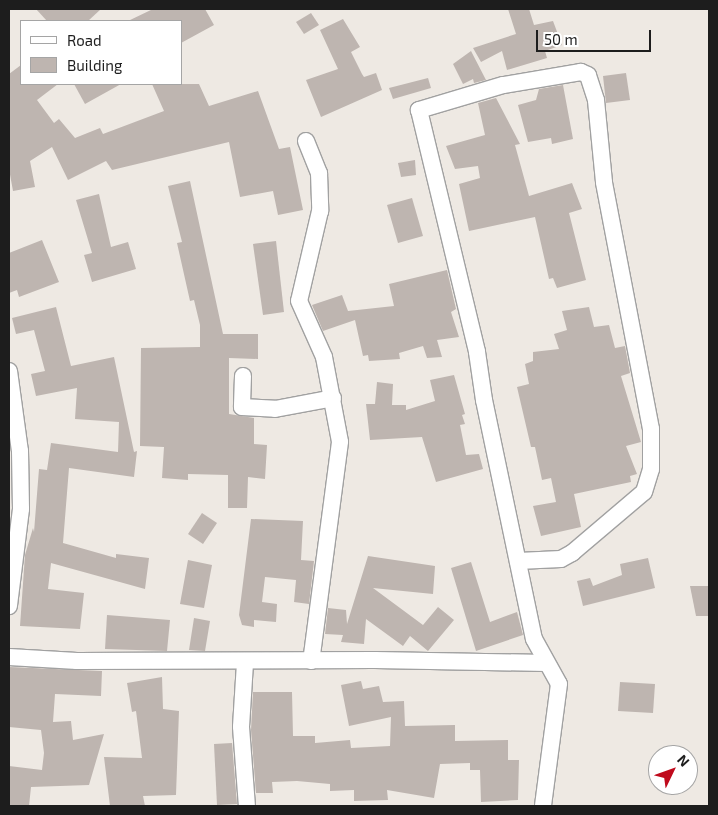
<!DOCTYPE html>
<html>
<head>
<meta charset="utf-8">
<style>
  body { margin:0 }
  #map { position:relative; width:718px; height:815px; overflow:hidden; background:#eee9e3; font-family:"Exo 2",sans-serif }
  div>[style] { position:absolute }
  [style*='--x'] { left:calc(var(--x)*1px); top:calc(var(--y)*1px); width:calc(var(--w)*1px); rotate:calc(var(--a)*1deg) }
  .building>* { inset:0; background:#beb5b0 }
  .roads { filter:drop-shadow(1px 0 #a1a1a1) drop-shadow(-1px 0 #a1a1a1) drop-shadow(0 1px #a1a1a1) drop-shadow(0 -1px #a1a1a1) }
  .minor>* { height:16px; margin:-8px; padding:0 8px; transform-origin:8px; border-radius:8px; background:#fff }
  span { translate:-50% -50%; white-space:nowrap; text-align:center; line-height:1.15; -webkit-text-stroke:5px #fff; paint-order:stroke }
  .frame { position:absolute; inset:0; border:10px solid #1d1d1d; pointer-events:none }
  .legend { position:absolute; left:20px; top:20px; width:162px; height:65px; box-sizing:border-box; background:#fff; border:1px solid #a5a5a5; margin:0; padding:6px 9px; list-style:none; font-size:15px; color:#1d1d1d }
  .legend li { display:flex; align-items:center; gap:10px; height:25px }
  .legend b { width:25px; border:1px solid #a5a5a5 }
  .north { position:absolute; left:648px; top:745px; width:50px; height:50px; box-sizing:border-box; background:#fff; border:1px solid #a5a5a5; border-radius:50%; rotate:48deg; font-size:14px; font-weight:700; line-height:20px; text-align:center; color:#1d1d1d }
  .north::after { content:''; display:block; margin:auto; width:18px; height:22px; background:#c00a1c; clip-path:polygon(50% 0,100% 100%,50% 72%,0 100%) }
  .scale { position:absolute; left:536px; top:30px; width:115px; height:22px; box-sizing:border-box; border:2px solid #1d1d1d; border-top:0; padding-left:6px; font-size:15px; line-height:18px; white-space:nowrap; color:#1d1d1d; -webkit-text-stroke:4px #fff; paint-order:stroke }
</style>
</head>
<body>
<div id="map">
  <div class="building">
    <i style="clip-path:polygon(36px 9px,101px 9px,88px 21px,47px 21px)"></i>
    <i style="clip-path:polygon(153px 9px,205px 9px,214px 25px,181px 43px,181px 21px,128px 21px)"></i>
    <i style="clip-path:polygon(508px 9px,529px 9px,534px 25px,553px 21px,562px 45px,545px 51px,547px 58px,507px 70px,502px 51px,481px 62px,473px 48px,516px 34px)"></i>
    <i style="clip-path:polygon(311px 13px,319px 25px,304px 34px,296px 22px)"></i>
    <i style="clip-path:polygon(343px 19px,360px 47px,351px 52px,362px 74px,364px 77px,376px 73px,382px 90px,321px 117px,306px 80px,338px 69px,320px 30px)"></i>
    <i style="clip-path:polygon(471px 51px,486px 80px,474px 83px,473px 79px,463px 84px,453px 64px)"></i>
    <i style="clip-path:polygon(21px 65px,21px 84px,58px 84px,37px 100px,54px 123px,59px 119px,75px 138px,100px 128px,103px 134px,164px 111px,152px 84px,199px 84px,209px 106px,258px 91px,279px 149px,290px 147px,303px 210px,278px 215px,273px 191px,240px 197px,229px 142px,112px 170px,106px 161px,68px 180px,52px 147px,30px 161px,35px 187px,13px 191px,9px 169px,9px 74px)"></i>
    <i style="clip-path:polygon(626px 73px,630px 100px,606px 103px,603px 76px)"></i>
    <i style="clip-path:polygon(428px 78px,431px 88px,393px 99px,389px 88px)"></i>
    <i style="clip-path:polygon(74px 84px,121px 84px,85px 104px)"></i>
    <i style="clip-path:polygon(563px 85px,573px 139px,552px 144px,551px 138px,528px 142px,518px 105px,536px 100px,539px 89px)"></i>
    <i style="clip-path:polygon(496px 98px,520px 144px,515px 145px,529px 196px,572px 183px,582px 209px,569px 213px,586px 280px,557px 288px,553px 278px,549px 279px,535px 217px,469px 231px,459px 184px,480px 178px,478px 166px,455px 169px,446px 146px,485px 135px,478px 103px)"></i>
    <i style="clip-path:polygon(415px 160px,416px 175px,401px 177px,398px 163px)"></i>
    <i style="clip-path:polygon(190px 181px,223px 334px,258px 334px,258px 359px,229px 358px,229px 414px,254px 418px,254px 444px,267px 445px,265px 479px,248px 477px,247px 508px,228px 508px,228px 475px,188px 474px,188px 480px,162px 478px,164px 447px,140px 446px,141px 348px,200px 347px,200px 325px,194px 300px,190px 301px,177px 243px,182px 242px,168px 186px)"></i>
    <i style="clip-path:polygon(99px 194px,111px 247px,128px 242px,136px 269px,92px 282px,84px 255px,92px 253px,76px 200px)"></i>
    <i style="clip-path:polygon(412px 198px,423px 236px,398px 243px,387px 205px)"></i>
    <i style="clip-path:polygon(42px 240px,59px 282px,19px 297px,17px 290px,9px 293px,9px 253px)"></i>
    <i style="clip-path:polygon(276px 241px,284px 312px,263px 315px,253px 244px)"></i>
    <i style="clip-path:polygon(447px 270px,456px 309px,451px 312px,459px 337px,437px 340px,442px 357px,427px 358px,423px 346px,399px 353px,400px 359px,369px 361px,368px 355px,363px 356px,355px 320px,323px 331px,312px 305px,342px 295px,348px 311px,394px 306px,389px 284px)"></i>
    <i style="clip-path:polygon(56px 307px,71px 366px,114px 357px,134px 452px,137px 451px,134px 477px,69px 468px,63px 543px,116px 558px,116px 554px,149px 558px,145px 589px,51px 563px,48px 589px,84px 593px,80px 629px,20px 626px,25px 555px,33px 528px,34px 532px,39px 469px,47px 470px,51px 443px,118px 452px,119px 422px,75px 419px,77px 388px,36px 396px,31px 374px,45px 371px,34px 330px,16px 334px,12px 318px)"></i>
    <i style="clip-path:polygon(589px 307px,594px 327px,609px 325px,615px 348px,625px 346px,630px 373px,621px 376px,641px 442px,626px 446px,637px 474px,630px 476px,631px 482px,574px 494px,581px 527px,541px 536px,533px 506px,556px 502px,551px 478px,542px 480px,535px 447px,531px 447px,517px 387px,529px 384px,525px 364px,533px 361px,533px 352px,559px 349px,554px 334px,567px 330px,562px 311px)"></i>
    <i style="clip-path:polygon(454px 375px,465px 414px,462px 415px,465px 424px,460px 425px,466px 455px,479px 454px,483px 469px,436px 482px,422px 437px,370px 440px,366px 404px,375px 404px,377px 382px,393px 384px,392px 405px,406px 405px,406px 410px,435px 401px,430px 380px)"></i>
    <i style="clip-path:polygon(202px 513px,217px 523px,203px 544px,188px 534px)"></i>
    <i style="clip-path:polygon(251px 519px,303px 521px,301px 560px,314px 561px,309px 604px,294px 602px,296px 580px,265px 577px,262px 602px,277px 604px,276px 622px,254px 620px,254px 627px,242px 625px,239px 615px)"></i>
    <i style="clip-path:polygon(368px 556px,435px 566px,433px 594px,373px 588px,423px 625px,438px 607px,454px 620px,428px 651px,410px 636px,403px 646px,366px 619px,364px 644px,341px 642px,343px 635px,325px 634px,328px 608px,346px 610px,347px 624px)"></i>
    <i style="clip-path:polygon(648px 558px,655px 588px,583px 606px,577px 581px,590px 578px,593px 586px,622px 575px,620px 564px)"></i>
    <i style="clip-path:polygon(188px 560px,212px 565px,204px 608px,180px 604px)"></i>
    <i style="clip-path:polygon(471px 562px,490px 622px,517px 612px,523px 635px,476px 651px,451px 568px)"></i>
    <i style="clip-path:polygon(690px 586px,709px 586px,709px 616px,696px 616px)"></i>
    <i style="clip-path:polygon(107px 615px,170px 620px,167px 651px,105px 649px)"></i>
    <i style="clip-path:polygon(194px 618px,210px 621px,205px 651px,189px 650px)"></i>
    <i style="clip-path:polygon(9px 667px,102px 671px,101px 696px,55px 694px,53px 722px,71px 721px,73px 740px,104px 734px,89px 785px,31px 787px,29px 806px,9px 806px,9px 766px,42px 770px,44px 753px,41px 730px,9px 727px)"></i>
    <i style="clip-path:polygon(162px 677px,163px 709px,179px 711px,176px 795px,143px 796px,145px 806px,110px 806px,104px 757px,142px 758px,136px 711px,132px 712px,127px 683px)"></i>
    <i style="clip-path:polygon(361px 681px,363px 689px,379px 686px,383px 702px,404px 701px,405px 726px,455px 725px,455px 741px,508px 740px,508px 760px,519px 760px,518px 800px,481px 802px,480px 770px,470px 770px,470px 763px,440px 764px,434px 798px,387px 790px,388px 800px,354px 801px,354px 790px,330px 791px,330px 784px,297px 781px,272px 782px,273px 793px,256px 793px,251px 730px,253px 692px,292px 692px,293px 736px,315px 736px,315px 743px,350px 740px,351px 748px,390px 746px,391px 717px,349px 726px,341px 685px)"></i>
    <i style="clip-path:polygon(620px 682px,655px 684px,653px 713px,618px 711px)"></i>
    <i style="clip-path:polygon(232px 743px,237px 804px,217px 805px,214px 744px)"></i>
  </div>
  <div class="roads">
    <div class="minor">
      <i style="--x:306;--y:141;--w:35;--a:68"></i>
      <i style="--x:319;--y:173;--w:38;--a:88"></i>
      <i style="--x:320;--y:211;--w:92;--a:103.1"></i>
      <i style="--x:299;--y:301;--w:61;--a:65.9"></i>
      <i style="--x:324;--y:357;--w:86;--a:79.3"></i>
      <i style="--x:340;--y:442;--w:221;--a:97.5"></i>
      <i style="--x:9;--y:371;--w:81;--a:82.2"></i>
      <i style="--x:20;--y:451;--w:58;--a:89"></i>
      <i style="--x:21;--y:509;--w:98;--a:97.1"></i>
      <i style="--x:243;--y:376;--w:31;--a:92"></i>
      <i style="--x:242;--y:407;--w:33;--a:3"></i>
      <i style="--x:275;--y:409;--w:59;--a:-10.7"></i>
      <i style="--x:518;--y:561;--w:43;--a:-2.7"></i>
      <i style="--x:561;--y:559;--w:13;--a:-29"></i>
      <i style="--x:572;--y:553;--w:94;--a:-40.3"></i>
      <i style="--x:644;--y:492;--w:24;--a:-73"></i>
      <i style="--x:651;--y:469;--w:40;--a:-90"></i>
      <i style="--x:651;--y:429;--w:251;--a:-100.8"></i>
      <i style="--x:604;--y:182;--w:82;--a:-95.6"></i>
      <i style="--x:596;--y:100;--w:26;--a:-108"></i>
      <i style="--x:588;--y:75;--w:8;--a:-157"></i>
      <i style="--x:581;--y:72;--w:79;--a:170.5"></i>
      <i style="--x:503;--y:85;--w:88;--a:163.4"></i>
      <i style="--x:419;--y:110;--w:249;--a:76.5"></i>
      <i style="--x:477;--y:352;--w:49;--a:81.7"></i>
      <i style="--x:484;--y:400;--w:244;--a:78.2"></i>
      <i style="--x:534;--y:639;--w:51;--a:60.9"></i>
      <i style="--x:559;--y:684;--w:123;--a:97.5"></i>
      <i style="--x:9;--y:657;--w:68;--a:3.4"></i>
      <i style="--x:77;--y:661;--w:298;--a:-0.2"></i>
      <i style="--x:375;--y:660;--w:171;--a:1"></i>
      <i style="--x:245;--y:663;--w:64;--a:93.6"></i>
      <i style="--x:241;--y:727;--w:79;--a:85.7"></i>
    </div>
  </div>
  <div class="frame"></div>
  <ul class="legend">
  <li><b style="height:6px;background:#fff"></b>Road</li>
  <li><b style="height:14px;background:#beb5b0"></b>Building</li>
  </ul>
  <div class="north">N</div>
  <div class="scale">50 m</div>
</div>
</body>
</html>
